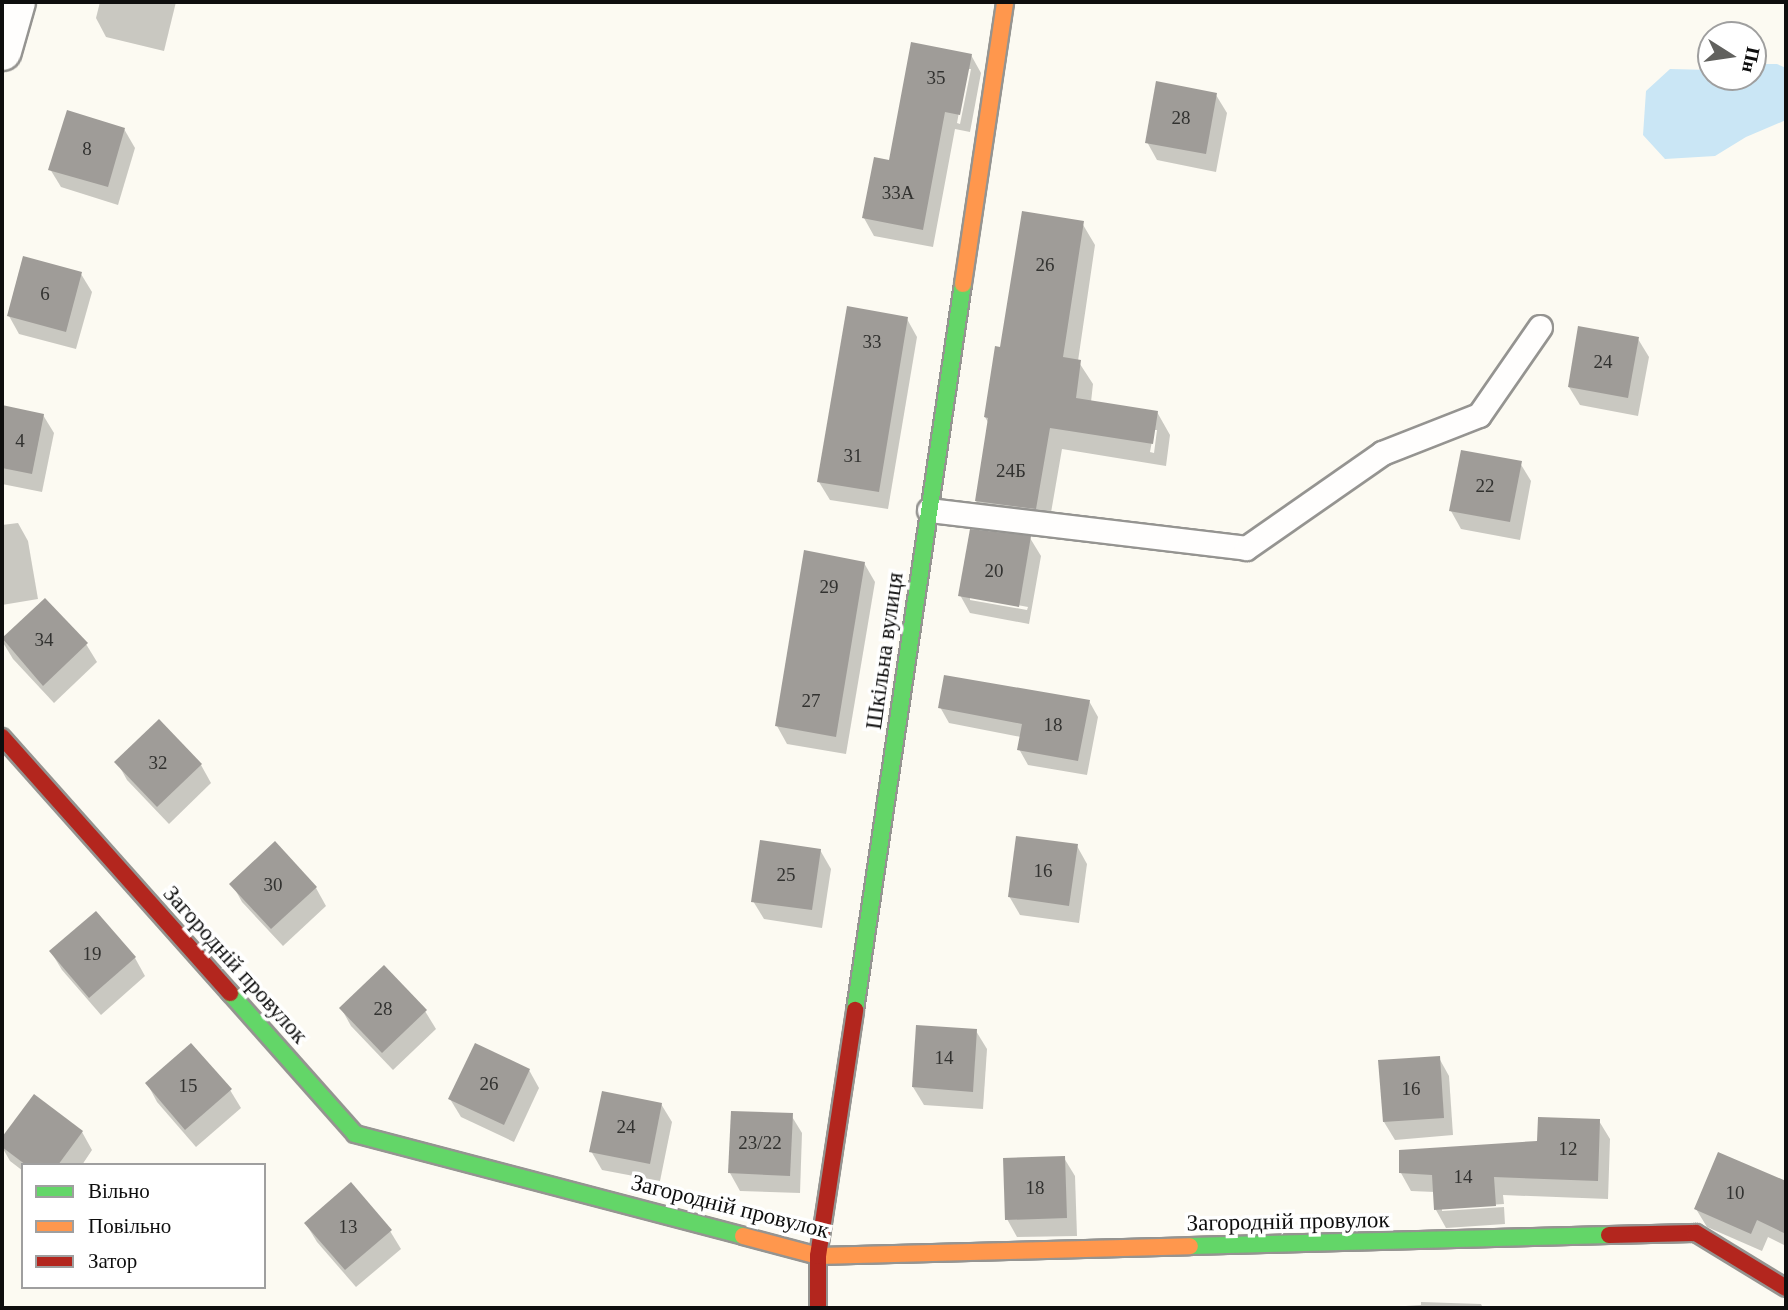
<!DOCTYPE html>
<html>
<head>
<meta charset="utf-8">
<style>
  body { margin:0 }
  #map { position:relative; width:1788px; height:1310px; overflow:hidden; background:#fcfaf2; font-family:"Times New Roman",serif }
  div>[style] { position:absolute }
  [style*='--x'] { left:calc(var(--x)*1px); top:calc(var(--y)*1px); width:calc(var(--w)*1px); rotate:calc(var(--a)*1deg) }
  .water>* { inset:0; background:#cae6f5 }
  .shadow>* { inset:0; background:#0003 }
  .building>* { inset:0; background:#9f9c98 }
  .roads { filter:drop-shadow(2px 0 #959491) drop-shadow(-2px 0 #959491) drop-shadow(0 2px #959491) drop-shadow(0 -2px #959491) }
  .lane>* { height:23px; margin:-11.5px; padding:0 11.5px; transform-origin:11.5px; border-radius:11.5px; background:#fffefd }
  .street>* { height:38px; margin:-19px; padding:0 19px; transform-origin:19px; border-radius:19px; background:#fffefd }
  .fast>* { height:16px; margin:-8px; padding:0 8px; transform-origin:8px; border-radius:8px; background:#63d668 }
  .slow>* { height:16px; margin:-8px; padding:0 8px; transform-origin:8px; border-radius:8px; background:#ff974d }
  .jam>* { height:16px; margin:-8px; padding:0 8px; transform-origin:8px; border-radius:8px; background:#b3261e }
  span { translate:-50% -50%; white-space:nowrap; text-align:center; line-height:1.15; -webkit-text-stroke:7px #fff; paint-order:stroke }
  .number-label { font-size:19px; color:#323230 }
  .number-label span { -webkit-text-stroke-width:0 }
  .street-label { font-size:23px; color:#0e0e0e }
  .frame { position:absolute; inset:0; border:4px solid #0e0e0e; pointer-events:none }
  .legend { position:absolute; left:21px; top:1163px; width:245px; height:126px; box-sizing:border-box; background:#fff; border:2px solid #9f9f9f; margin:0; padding:9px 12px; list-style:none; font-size:21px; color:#0e0e0e }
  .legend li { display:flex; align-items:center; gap:14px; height:35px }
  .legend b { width:35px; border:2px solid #9f9f9f }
  .north { position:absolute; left:1697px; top:21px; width:70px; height:70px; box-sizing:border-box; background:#fff; border:2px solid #9f9f9f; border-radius:50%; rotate:102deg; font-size:19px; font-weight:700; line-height:28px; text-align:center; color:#0e0e0e }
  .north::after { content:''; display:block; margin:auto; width:24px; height:32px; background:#61615e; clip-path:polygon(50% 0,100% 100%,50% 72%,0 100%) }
</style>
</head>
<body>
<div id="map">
  <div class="water">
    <i style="clip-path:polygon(1777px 64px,1786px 68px,1786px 120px,1746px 137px,1715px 156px,1665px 159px,1643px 135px,1646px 91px,1670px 69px,1711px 70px,1711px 77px,1753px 77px,1753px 64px)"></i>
  </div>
  <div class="shadow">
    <i style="clip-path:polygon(100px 2px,176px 2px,164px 51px,106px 37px,96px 18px)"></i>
    <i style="clip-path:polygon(evenodd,971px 55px,981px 73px,970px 132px,955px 129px,933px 247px,874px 236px,864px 218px,890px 162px,971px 55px,967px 69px,971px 69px,960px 124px,957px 123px,967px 69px)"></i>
    <i style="clip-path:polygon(1216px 95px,1227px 113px,1216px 172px,1157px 160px,1147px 142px)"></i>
    <i style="clip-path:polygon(124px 129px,135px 148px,118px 205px,61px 187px,50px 169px)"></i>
    <i style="clip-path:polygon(evenodd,1082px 223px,1095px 245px,1078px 361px,1093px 384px,1091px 402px,1157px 412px,1170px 435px,1166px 466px,1062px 449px,1048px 530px,989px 523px,976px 501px,989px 424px,985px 417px,1082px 223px,1154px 430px,1157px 430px,1154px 453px,1150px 452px,1154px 430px)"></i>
    <i style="clip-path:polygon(81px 274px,92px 292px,76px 349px,19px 334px,9px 316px)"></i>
    <i style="clip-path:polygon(907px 319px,917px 337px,888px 509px,830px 500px,819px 482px)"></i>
    <i style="clip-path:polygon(1638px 339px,1649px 357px,1638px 416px,1580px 405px,1569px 387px)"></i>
    <i style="clip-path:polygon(2px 407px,43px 415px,54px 433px,42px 492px,2px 484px)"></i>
    <i style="clip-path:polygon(1520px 463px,1531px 481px,1520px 540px,1461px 529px,1451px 511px)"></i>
    <i style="clip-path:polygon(18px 523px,28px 541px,38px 599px,2px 605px,2px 525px)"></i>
    <i style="clip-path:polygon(evenodd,1030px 538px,1041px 556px,1029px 624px,970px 613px,960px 595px,1030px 538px,970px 596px,1028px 607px,1027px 610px,970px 600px,970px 596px)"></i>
    <i style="clip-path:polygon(864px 563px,875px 582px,846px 754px,787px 744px,777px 726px)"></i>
    <i style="clip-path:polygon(45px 600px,86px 644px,97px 662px,54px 703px,13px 659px,2px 641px)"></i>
    <i style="clip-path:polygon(1089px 701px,1098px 717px,1087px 775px,1028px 765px,1019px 749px,1021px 737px,949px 723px,940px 707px)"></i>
    <i style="clip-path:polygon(159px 721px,201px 765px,211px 783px,169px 824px,127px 780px,117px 762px)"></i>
    <i style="clip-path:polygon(1077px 846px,1087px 864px,1079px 923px,1020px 915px,1009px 896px)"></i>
    <i style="clip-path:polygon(820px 850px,831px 869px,822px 928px,764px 919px,753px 901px)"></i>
    <i style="clip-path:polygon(232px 884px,316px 888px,326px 906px,283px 946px,242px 902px)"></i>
    <i style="clip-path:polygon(95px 913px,135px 958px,145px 976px,101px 1015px,62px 970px,51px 952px)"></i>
    <i style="clip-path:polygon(341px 1008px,425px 1011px,436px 1029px,393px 1070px,351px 1026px)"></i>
    <i style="clip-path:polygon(976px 1031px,987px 1049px,983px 1109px,924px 1105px,913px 1087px)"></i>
    <i style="clip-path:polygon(1439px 1058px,1449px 1076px,1453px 1135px,1395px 1140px,1384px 1122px)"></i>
    <i style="clip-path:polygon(529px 1070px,539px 1088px,514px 1142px,461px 1117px,450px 1099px)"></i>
    <i style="clip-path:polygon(147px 1083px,230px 1090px,241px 1108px,196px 1147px,157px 1102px)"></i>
    <i style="clip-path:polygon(35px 1096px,82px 1132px,92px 1150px,82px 1165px,23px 1165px,23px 1171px,10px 1161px,2px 1147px,2px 1140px)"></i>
    <i style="clip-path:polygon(661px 1104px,672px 1122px,660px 1181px,602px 1170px,591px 1151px)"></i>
    <i style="clip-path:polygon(791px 1115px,802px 1133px,800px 1193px,740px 1191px,730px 1173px)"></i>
    <i style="clip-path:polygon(1599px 1121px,1610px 1139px,1608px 1199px,1503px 1195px,1504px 1204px,1442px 1208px,1442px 1211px,1504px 1207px,1505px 1224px,1446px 1228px,1436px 1210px,1435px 1192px,1411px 1191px,1401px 1173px,1539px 1142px)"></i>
    <i style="clip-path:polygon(1719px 1154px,1786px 1183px,1786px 1246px,1768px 1237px,1762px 1251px,1707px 1227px,1696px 1209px)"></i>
    <i style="clip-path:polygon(1064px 1158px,1075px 1176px,1077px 1236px,1017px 1237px,1007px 1219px)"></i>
    <i style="clip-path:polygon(306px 1224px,390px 1231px,401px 1249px,356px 1287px,317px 1242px)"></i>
    <i style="clip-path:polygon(1421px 1302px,1481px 1304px,1483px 1308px,1374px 1308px,1421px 1305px)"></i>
  </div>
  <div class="building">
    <i style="clip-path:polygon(911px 42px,972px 54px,960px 115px,945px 112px,923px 230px,862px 218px,874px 157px,889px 160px)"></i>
    <i style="clip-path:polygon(1156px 81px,1217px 93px,1206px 154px,1145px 143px)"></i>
    <i style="clip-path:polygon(67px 110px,125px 128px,108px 187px,48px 170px)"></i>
    <i style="clip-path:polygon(1022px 211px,1084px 221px,1063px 357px,1081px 360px,1076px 398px,1158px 411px,1153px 444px,1050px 428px,1036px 509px,975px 501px,988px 418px,984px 417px,995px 346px,1000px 347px)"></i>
    <i style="clip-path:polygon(23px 256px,82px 272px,66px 332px,7px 316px)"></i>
    <i style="clip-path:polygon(847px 306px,908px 317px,879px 492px,817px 482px)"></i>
    <i style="clip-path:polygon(1578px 326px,1639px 337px,1628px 398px,1568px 387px)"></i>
    <i style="clip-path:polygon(2px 405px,44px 414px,32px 474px,2px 468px)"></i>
    <i style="clip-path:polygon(1461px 450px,1522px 461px,1510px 522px,1449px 511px)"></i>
    <i style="clip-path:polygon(970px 529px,1031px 536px,1019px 607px,958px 596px)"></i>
    <i style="clip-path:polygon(804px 550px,865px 562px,836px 737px,775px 726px)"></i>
    <i style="clip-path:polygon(45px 598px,88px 643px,43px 686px,2px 638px)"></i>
    <i style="clip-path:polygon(944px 675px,1090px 700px,1078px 761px,1017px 750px,1022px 724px,938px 708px)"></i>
    <i style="clip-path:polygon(159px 719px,202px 764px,157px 807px,114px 762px)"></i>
    <i style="clip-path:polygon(1016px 836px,1078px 844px,1069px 906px,1008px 897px)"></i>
    <i style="clip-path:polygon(760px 840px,821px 849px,812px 910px,751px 902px)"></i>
    <i style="clip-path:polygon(275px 841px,317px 887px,271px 929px,229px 884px)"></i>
    <i style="clip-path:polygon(96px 911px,136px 957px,89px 998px,49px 951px)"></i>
    <i style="clip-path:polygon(384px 965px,427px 1010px,382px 1053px,339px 1008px)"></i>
    <i style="clip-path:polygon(916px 1025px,977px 1029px,973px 1092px,912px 1087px)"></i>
    <i style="clip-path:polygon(191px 1043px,232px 1089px,185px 1130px,145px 1083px)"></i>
    <i style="clip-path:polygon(475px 1043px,530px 1069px,504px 1125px,448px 1099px)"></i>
    <i style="clip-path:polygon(1440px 1056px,1444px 1118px,1383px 1122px,1378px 1060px)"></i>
    <i style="clip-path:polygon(602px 1091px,662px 1103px,650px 1164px,589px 1152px)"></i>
    <i style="clip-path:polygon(34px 1094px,83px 1131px,58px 1165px,26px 1165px,2px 1147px,2px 1137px)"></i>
    <i style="clip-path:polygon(731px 1111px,793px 1113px,790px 1176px,728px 1173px)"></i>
    <i style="clip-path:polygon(1538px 1117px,1600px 1119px,1598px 1181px,1494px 1177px,1496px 1206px,1434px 1210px,1432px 1175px,1399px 1173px,1399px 1150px,1537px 1141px)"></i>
    <i style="clip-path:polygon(1718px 1152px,1786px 1181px,1786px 1234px,1757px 1220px,1751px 1234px,1694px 1209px)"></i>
    <i style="clip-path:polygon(1065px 1156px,1067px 1218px,1005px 1220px,1003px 1158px)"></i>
    <i style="clip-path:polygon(351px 1182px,392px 1230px,345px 1270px,304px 1223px)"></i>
  </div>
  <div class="roads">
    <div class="lane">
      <i style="--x:929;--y:510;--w:319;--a:6.8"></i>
      <i style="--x:1246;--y:548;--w:166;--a:-34.9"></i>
      <i style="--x:1382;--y:453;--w:104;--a:-21.4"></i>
      <i style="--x:1479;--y:415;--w:107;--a:-55.3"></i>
    </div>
    <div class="street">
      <i style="--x:2;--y:51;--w:51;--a:-74.1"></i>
    </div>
    <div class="fast">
      <i style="--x:230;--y:993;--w:188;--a:48.4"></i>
      <i style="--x:355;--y:1134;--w:401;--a:14.7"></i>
      <i style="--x:855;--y:1010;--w:734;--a:-81.54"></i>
      <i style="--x:1190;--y:1246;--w:419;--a:-1.5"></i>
    </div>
    <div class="slow">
      <i style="--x:963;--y:284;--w:285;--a:-81.5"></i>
      <i style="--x:743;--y:1236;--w:78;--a:14.9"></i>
      <i style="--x:818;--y:1256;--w:372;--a:-1.5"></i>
    </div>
    <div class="jam">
      <i style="--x:2;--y:737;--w:343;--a:48.3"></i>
      <i style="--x:1609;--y:1235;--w:87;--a:-1.3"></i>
      <i style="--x:1696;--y:1233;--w:105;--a:31.4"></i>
      <i style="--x:818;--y:1308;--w:52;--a:-90"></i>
      <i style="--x:818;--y:1256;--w:249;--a:-81.4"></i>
    </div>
  </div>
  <div class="number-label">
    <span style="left:936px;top:78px">35</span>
    <span style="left:1181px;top:118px">28</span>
    <span style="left:87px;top:149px">8</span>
    <span style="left:898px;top:193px">33А</span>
    <span style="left:1045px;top:265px">26</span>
    <span style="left:45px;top:294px">6</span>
    <span style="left:872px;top:342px">33</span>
    <span style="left:1603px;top:362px">24</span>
    <span style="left:20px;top:441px">4</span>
    <span style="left:853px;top:456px">31</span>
    <span style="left:1011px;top:471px">24Б</span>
    <span style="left:1485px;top:486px">22</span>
    <span style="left:994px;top:571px">20</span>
    <span style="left:829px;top:587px">29</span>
    <span style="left:44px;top:640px">34</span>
    <span style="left:811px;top:701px">27</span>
    <span style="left:1053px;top:725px">18</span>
    <span style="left:158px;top:763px">32</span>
    <span style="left:1043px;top:871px">16</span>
    <span style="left:786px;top:875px">25</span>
    <span style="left:273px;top:885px">30</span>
    <span style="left:92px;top:954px">19</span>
    <span style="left:383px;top:1009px">28</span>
    <span style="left:944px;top:1058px">14</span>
    <span style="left:489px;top:1084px">26</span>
    <span style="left:188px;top:1086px">15</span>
    <span style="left:1411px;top:1089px">16</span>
    <span style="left:626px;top:1127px">24</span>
    <span style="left:760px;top:1143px">23/22</span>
    <span style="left:1568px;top:1149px">12</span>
    <span style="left:1463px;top:1177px">14</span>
    <span style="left:1035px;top:1188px">18</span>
    <span style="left:1735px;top:1193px">10</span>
    <span style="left:348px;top:1227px">13</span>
  </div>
  <div class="street-label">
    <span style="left:885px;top:651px;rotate:-82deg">Шкільна вулиця</span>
    <span style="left:235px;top:965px;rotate:48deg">Загородній провулок</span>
    <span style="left:730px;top:1207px;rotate:14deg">Загородній провулок</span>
    <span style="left:1288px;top:1222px;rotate:-1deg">Загородній провулок</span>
  </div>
  <div class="frame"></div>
  <ul class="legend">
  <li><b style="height:9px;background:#63d668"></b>Вільно</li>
  <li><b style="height:9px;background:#ff974d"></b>Повільно</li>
  <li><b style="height:9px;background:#b3261e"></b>Затор</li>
  </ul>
  <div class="north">Пн</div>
</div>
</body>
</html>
